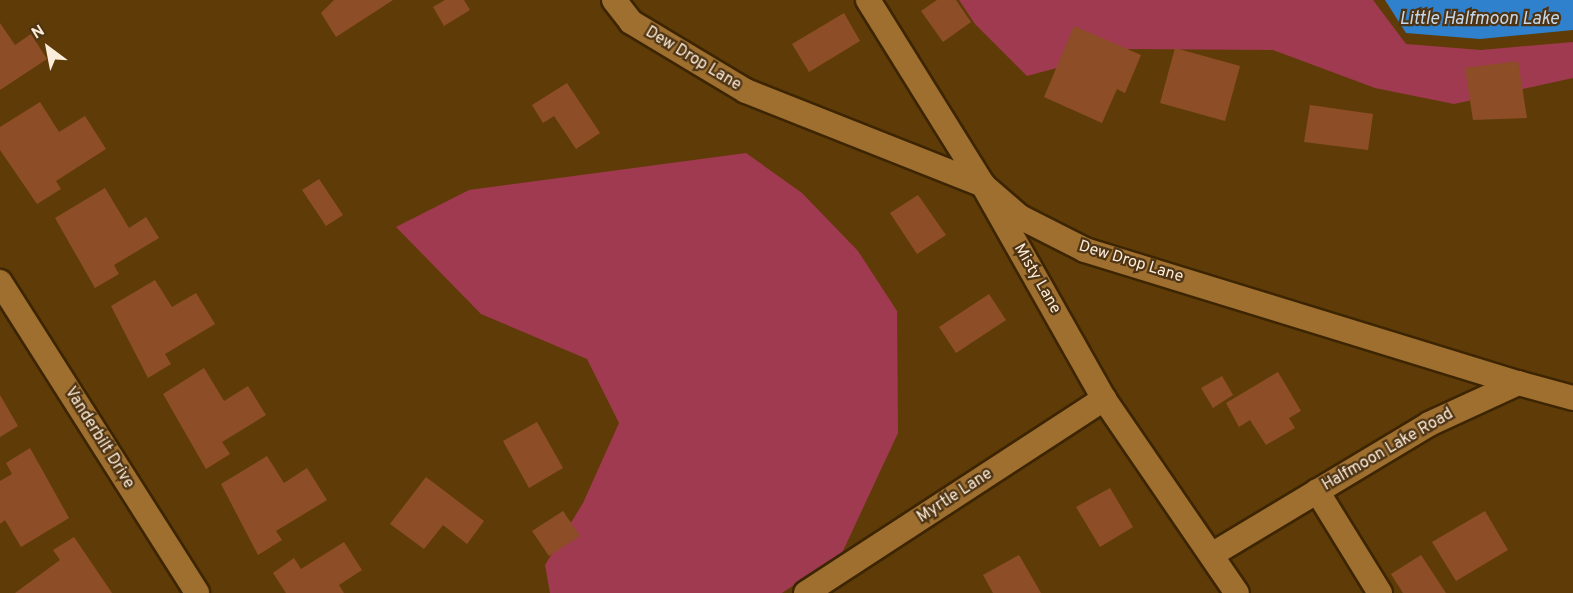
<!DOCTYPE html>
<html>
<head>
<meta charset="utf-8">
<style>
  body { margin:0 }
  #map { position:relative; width:1573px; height:593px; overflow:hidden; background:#5f3c07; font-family:Overpass,sans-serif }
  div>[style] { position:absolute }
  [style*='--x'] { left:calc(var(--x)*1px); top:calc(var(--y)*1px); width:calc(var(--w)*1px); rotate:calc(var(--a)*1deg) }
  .green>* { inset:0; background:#9f3a50 }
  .water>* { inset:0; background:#2f81ce }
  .building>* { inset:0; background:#8d4e27 }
  .roads { filter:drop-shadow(2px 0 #3d2502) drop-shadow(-2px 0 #3d2502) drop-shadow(0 2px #3d2502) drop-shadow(0 -2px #3d2502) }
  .minor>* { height:24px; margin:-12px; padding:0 12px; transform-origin:12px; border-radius:12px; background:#9f6f30 }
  span { translate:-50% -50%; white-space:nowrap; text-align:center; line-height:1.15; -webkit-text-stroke:4.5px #4e3413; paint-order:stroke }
  .street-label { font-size:16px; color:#fcecda }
  .water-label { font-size:18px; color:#c5d7eb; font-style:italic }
  .north { position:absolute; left:18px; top:18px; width:60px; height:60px; -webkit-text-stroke:4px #4e3413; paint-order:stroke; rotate:328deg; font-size:16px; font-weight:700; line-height:24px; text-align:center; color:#fcecda }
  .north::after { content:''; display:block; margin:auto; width:21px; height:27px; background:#fcecda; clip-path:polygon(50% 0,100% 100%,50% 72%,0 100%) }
</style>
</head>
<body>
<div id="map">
  <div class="green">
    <i style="clip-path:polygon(959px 0,1373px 0,1406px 44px,1481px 50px,1573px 42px,1573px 78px,1454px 104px,1375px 88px,1273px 50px,1127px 49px,1027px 76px,975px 24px)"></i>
    <i style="clip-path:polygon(746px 153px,802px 193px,858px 251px,897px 311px,898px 433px,842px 553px,782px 593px,550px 593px,545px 565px,583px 503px,619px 423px,587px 359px,481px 314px,396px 227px,469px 190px)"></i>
  </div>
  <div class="water">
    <i style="clip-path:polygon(1385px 0,1573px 0,1573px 30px,1480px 39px,1406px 33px)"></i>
  </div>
  <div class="building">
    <i style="clip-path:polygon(334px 0,393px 0,336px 37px,321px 13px)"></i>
    <i style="clip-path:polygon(445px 0,464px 0,470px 10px,444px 26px,433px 7px)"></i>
    <i style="clip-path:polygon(937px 0,956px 0,971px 22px,943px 42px,921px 11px)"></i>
    <i style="clip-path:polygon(844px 13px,860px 41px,809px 72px,792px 44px)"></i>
    <i style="clip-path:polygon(0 23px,15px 45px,31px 34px,47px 59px,0 90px)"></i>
    <i style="clip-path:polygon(1074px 26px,1141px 55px,1125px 93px,1117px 89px,1102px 123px,1044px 97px)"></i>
    <i style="clip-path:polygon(1175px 48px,1240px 66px,1225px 121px,1160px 103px)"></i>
    <i style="clip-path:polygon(1518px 61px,1527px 118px,1473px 120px,1465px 68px)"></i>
    <i style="clip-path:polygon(567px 83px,600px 133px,576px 149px,554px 116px,543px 123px,532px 105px)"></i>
    <i style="clip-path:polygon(40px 102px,59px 132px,85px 116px,106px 149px,56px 181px,61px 189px,37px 204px,0 150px,0 127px)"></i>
    <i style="clip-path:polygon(1310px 105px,1373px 114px,1368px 150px,1304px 142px)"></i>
    <i style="clip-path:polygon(319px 179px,343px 215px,326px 226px,302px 190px)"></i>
    <i style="clip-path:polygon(105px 188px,129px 228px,146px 217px,159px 238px,114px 265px,119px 274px,95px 288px,55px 218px)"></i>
    <i style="clip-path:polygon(918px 195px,946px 235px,917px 254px,890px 213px)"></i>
    <i style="clip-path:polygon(155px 280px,172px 307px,196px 293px,215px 324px,165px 354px,171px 364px,148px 378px,111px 306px)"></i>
    <i style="clip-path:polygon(989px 294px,1006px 320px,956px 353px,939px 327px)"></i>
    <i style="clip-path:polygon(204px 368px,224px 401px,248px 386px,266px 415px,222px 442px,230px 454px,206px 469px,163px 394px)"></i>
    <i style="clip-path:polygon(1278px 372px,1301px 411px,1289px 418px,1295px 428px,1266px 445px,1250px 420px,1239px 427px,1226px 403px)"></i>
    <i style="clip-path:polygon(1222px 376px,1233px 395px,1213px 408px,1201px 388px)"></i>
    <i style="clip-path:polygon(0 395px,18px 426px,0 437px)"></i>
    <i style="clip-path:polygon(537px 422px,563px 468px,529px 488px,503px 441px)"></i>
    <i style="clip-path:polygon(30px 448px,69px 518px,21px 547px,5px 520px,0 524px,0 481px,12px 474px,6px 463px)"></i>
    <i style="clip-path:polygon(267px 456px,284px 483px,307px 468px,327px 500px,276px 531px,282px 540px,258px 555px,221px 484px)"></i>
    <i style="clip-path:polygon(426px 477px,484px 521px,467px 544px,443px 525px,424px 549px,390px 524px)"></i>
    <i style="clip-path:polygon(1110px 488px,1133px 527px,1100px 547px,1076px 507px)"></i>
    <i style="clip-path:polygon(563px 511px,580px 536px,549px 556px,532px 531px)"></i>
    <i style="clip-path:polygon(1485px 511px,1508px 550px,1456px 581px,1432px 542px)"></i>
    <i style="clip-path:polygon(74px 537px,112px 593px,15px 593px,60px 560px,53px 550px)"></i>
    <i style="clip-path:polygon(344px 542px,362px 570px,339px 585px,344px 593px,286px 593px,273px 573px,294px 558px,301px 569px)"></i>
    <i style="clip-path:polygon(1019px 555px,1041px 593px,993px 593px,983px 575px)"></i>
    <i style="clip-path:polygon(1421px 555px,1446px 593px,1403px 593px,1391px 574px)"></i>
  </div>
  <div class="roads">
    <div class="minor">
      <i style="--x:614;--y:0;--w:28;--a:52"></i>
      <i style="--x:631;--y:22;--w:134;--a:31"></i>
      <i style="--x:746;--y:91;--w:255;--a:21.6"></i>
      <i style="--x:983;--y:185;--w:49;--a:40.9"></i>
      <i style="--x:1020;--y:217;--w:73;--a:26.9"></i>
      <i style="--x:1085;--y:250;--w:453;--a:17.1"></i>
      <i style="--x:868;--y:0;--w:218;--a:58.1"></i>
      <i style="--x:983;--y:185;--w:246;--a:60.5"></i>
      <i style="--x:1104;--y:399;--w:235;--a:55.6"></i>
      <i style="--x:0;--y:282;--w:368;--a:57.6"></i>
      <i style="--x:1317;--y:491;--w:120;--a:58.3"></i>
      <i style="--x:1213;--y:554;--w:252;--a:-31"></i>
      <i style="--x:1429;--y:424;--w:98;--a:-24.7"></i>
      <i style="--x:1518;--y:383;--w:57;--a:15.3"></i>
      <i style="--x:806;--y:593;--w:356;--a:-33.1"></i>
    </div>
  </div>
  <div class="street-label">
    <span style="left:693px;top:59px;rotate:31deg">Dew Drop Lane</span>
    <span style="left:1131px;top:262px;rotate:17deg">Dew Drop Lane</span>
    <span style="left:1037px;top:279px;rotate:60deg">Misty Lane</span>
    <span style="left:99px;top:438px;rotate:58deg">Vanderbilt Drive</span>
    <span style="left:1388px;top:450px;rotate:-30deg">Halfmoon Lake Road</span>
    <span style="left:955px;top:496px;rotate:-33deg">Myrtle Lane</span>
  </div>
  <div class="water-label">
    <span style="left:1479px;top:20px">Little Halfmoon Lake</span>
  </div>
  <div class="north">N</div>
</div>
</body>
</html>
